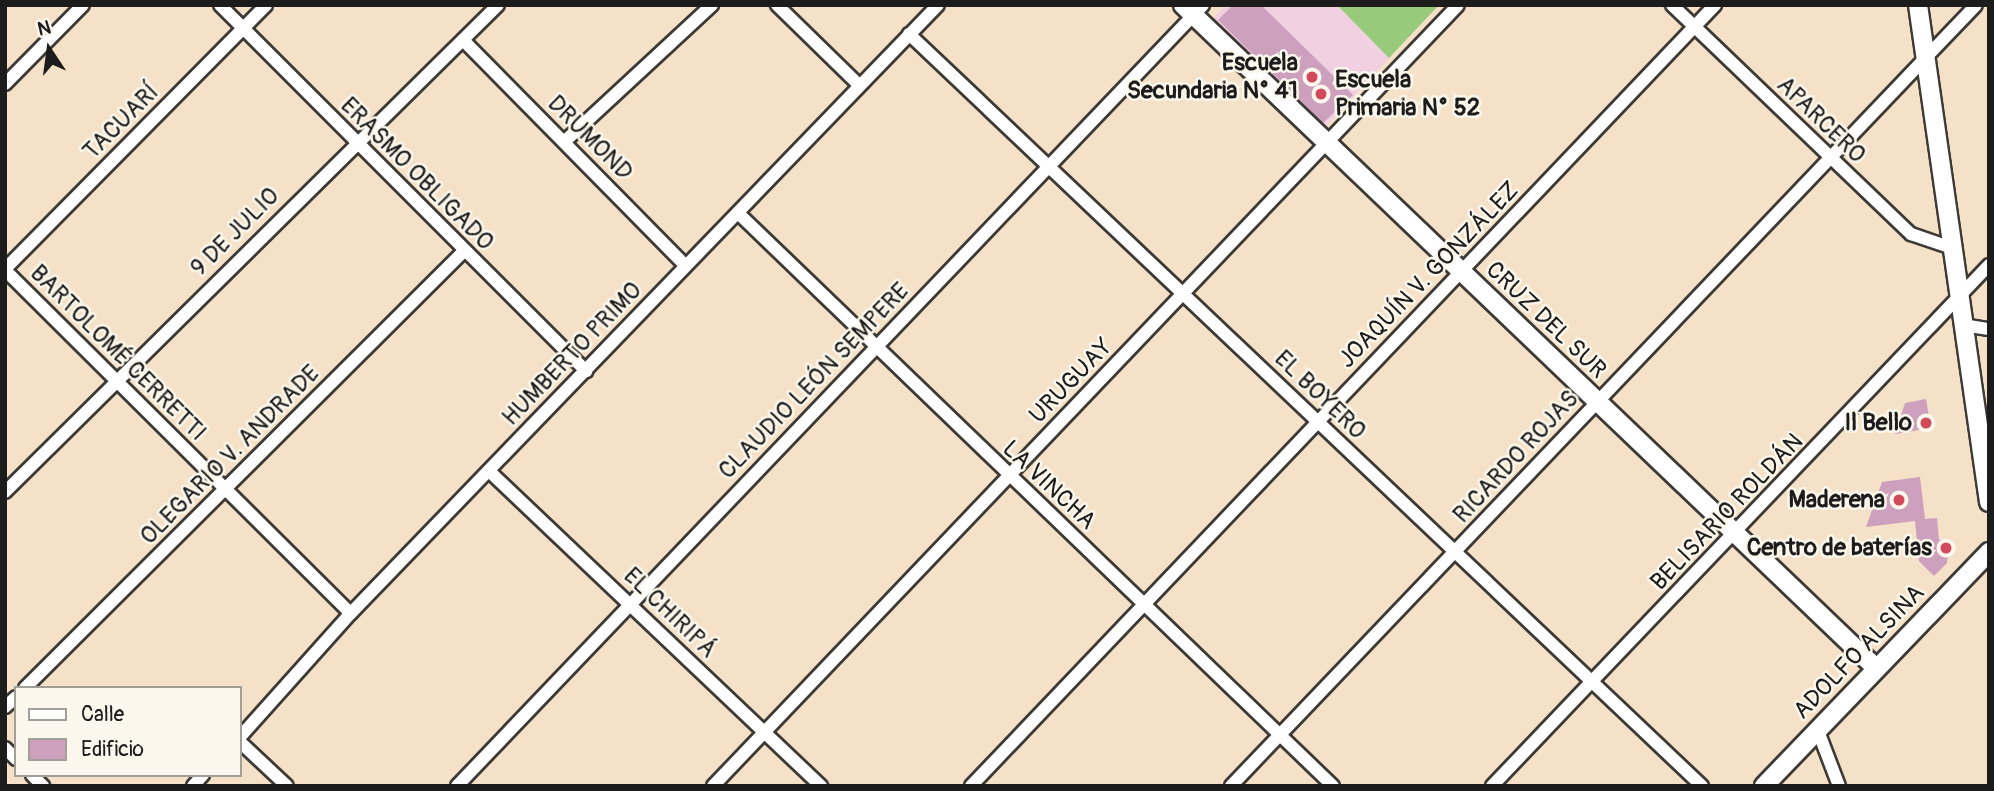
<!DOCTYPE html>
<html>
<head>
<meta charset="utf-8">
<style>
  body { margin:0 }
  #map { position:relative; width:1994px; height:791px; overflow:hidden; background:#f5e1c7; font-family:Pangolin,sans-serif }
  div>[style] { position:absolute }
  [style*='--x'] { left:calc(var(--x)*1px); top:calc(var(--y)*1px); width:calc(var(--w)*1px); rotate:calc(var(--a)*1deg) }
  .built>* { inset:0; background:#f1d0e2 }
  .green>* { inset:0; background:#97ca7b }
  .building>* { inset:0; background:#cda0be }
  .roads { filter:drop-shadow(2px 0 #3d3a36) drop-shadow(-2px 0 #3d3a36) drop-shadow(0 2px #3d3a36) drop-shadow(0 -2px #3d3a36) }
  .street>* { height:12px; margin:-6px; padding:0 6px; transform-origin:6px; border-radius:6px; background:#fff }
  .secondary>* { height:18px; margin:-9px; padding:0 9px; transform-origin:9px; border-radius:9px; background:#fff }
  .dots>* { width:19px; height:19px; translate:-50% -50%; box-sizing:border-box; border:4px solid #fbf7ec; border-radius:50% }
  span { translate:-50% -50%; white-space:nowrap; text-align:center; line-height:1.15; -webkit-text-stroke:5px #fbf7ec; paint-order:stroke }
  .poi-label { font-size:24px; color:#1c1c1c; font-weight:700 }
  .right { translate:-100% -50%; text-align:right }
  .left { translate:0 -50%; text-align:left }
  .street-label { font-size:24px; color:#1c1c1c }
  .frame { position:absolute; inset:0; border:7px solid #1c1c1c; pointer-events:none }
  .legend { position:absolute; left:14px; top:686px; width:228px; height:91px; box-sizing:border-box; background:#fbf7ec; border:2px solid #a29f99; margin:0; padding:9px 12px; list-style:none; font-size:21px; color:#1c1c1c }
  .legend li { display:flex; align-items:center; gap:14px; height:35px }
  .legend b { width:35px; border:2px solid #a29f99 }
  .north { position:absolute; left:14px; top:14px; width:70px; height:70px; -webkit-text-stroke:5px #fbf7ec; paint-order:stroke; rotate:347deg; font-size:19px; font-weight:700; line-height:28px; text-align:center; color:#1c1c1c }
  .north::after { content:''; display:block; margin:auto; width:24px; height:32px; background:#1c1c1c; clip-path:polygon(50% 0,100% 100%,50% 72%,0 100%) }
</style>
</head>
<body>
<div id="map">
  <div class="built">
    <i style="clip-path:polygon(1226px 5px,1337px 5px,1389px 58px,1323px 130px,1211px 20px)"></i>
  </div>
  <div class="green">
    <i style="clip-path:polygon(1337px 5px,1439px 5px,1389px 58px)"></i>
  </div>
  <div class="building">
    <i style="clip-path:polygon(1233px 5px,1261px 5px,1353px 95px,1323px 123px,1218px 20px)"></i>
    <i style="clip-path:polygon(1926px 399px,1931px 428px,1895px 434px,1905px 403px)"></i>
    <i style="clip-path:polygon(1920px 477px,1925px 519px,1937px 518px,1939px 540px,1950px 540px,1947px 563px,1934px 576px,1919px 561px,1915px 521px,1866px 527px,1882px 482px)"></i>
  </div>
  <div class="roads">
    <div class="street">
      <i style="--x:220;--y:5;--w:518;--a:45"></i>
      <i style="--x:777;--y:5;--w:115;--a:44.3"></i>
      <i style="--x:1672;--y:5;--w:331;--a:43.8"></i>
      <i style="--x:1911;--y:234;--w:43;--a:18.9"></i>
      <i style="--x:909;--y:34;--w:1093;--a:43.48"></i>
      <i style="--x:463;--y:40;--w:317;--a:45.4"></i>
      <i style="--x:5;--y:84;--w:111;--a:-45.4"></i>
      <i style="--x:564;--y:142;--w:202;--a:-42.8"></i>
      <i style="--x:738;--y:213;--w:826;--a:43.92"></i>
      <i style="--x:5;--y:269;--w:371;--a:-45.3"></i>
      <i style="--x:5;--y:270;--w:487;--a:44.8"></i>
      <i style="--x:1963;--y:325;--w:26;--a:9"></i>
      <i style="--x:489;--y:471;--w:458;--a:43.5"></i>
      <i style="--x:5;--y:492;--w:693;--a:-44.65"></i>
      <i style="--x:25;--y:688;--w:619;--a:-44.87"></i>
      <i style="--x:5;--y:707;--w:15;--a:-42"></i>
      <i style="--x:1818;--y:731;--w:59;--a:69.1"></i>
      <i style="--x:240;--y:737;--w:166;--a:-48.2"></i>
      <i style="--x:351;--y:613;--w:845;--a:-46.01"></i>
      <i style="--x:240;--y:742;--w:64;--a:43.1"></i>
      <i style="--x:5;--y:748;--w:16;--a:45"></i>
      <i style="--x:32;--y:775;--w:16;--a:45"></i>
      <i style="--x:193;--y:786;--w:15;--a:-48"></i>
      <i style="--x:457;--y:786;--w:1080;--a:-46.31"></i>
      <i style="--x:713;--y:786;--w:1079;--a:-46.35"></i>
      <i style="--x:971;--y:786;--w:1079;--a:-46.39"></i>
      <i style="--x:1231;--y:786;--w:1079;--a:-46.35"></i>
      <i style="--x:1492;--y:786;--w:720;--a:-46.35"></i>
    </div>
    <div class="secondary">
      <i style="--x:1183;--y:5;--w:959;--a:43.73"></i>
      <i style="--x:1918;--y:5;--w:502;--a:81.87"></i>
      <i style="--x:1764;--y:786;--w:325;--a:-46.1"></i>
    </div>
  </div>
  <div class="dots">
    <i style="left:1312px;top:77px;background:#d1495b"></i>
    <i style="left:1321px;top:94px;background:#d1495b"></i>
    <i style="left:1926px;top:423px;background:#d1495b"></i>
    <i style="left:1899px;top:500px;background:#d1495b"></i>
    <i style="left:1946px;top:548px;background:#d1495b"></i>
  </div>
  <div class="poi-label">
    <span class="right" style="left:1298px;top:77px">Escuela<br>Secundaria N° 41</span>
    <span class="left" style="left:1335px;top:94px">Escuela<br>Primaria N° 52</span>
    <span class="right" style="left:1912px;top:423px">Il Bello</span>
    <span class="right" style="left:1885px;top:500px">Maderena</span>
    <span class="right" style="left:1932px;top:548px">Centro de baterías</span>
  </div>
  <div class="street-label">
    <span style="left:1821px;top:120px;rotate:44deg">APARCERO</span>
    <span style="left:121px;top:122px;rotate:-45deg">TACUARÍ</span>
    <span style="left:590px;top:138px;rotate:45deg">DRUMOND</span>
    <span style="left:417px;top:174px;rotate:45deg">ERASMO OBLIGADO</span>
    <span style="left:235px;top:232px;rotate:-45deg">9 DE JULIO</span>
    <span style="left:1429px;top:275px;rotate:-46deg">JOAQUÍN V. GONZÁLEZ</span>
    <span style="left:1546px;top:320px;rotate:44deg">CRUZ DEL SUR</span>
    <span style="left:118px;top:353px;rotate:45deg">BARTOLOMÉ CERRETTI</span>
    <span style="left:572px;top:354px;rotate:-46deg">HUMBERTO PRIMO</span>
    <span style="left:814px;top:381px;rotate:-46deg">CLAUDIO LEÓN SEMPERE</span>
    <span style="left:1071px;top:381px;rotate:-46deg">URUGUAY</span>
    <span style="left:1320px;top:395px;rotate:44deg">EL BOYERO</span>
    <span style="left:230px;top:455px;rotate:-45deg">OLEGARIO V. ANDRADE</span>
    <span style="left:1516px;top:457px;rotate:-47deg">RICARDO ROJAS</span>
    <span style="left:1049px;top:485px;rotate:43deg">LA VINCHA</span>
    <span style="left:1727px;top:512px;rotate:-46deg">BELISARIO ROLDÁN</span>
    <span style="left:670px;top:613px;rotate:44deg">EL CHIRIPÁ</span>
    <span style="left:1859px;top:652px;rotate:-46deg">ADOLFO ALSINA</span>
  </div>
  <div class="frame"></div>
  <ul class="legend">
  <li><b style="height:9px;background:#fff"></b>Calle</li>
  <li><b style="height:19px;background:#cda0be"></b>Edificio</li>
  </ul>
  <div class="north">N</div>
</div>
</body>
</html>
